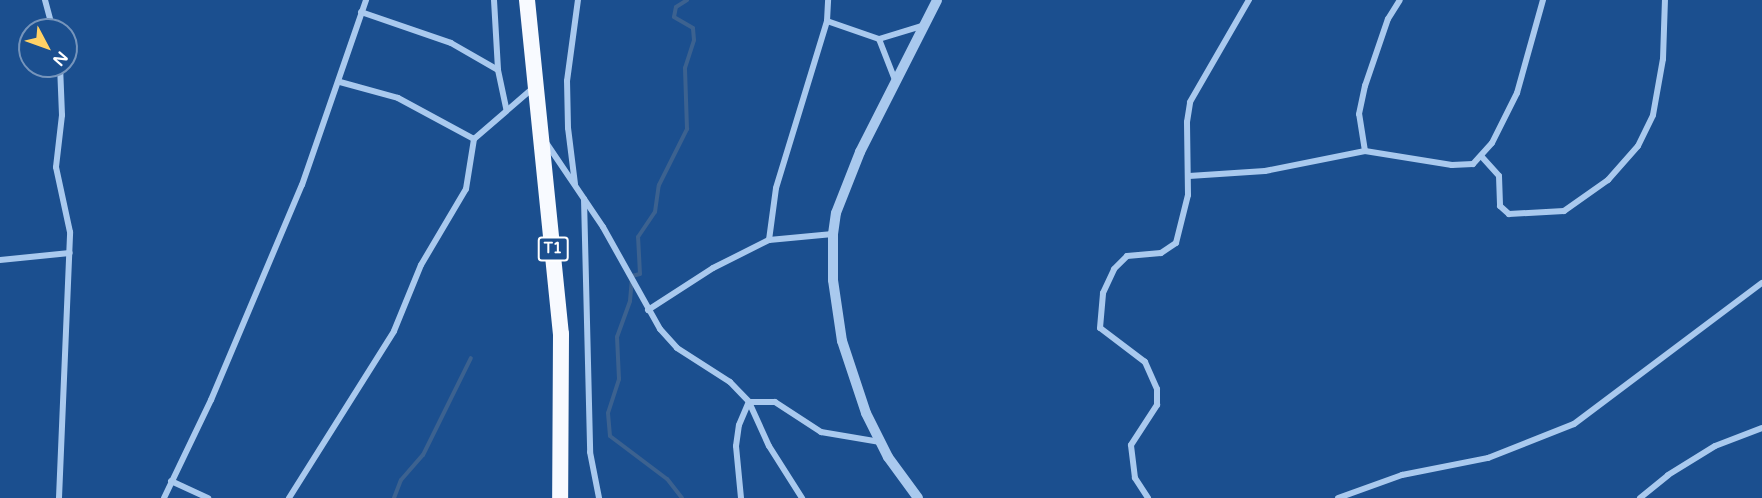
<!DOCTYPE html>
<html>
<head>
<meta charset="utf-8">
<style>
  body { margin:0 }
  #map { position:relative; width:1762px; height:498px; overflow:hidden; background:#1b4f8f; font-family:"Varela Round",sans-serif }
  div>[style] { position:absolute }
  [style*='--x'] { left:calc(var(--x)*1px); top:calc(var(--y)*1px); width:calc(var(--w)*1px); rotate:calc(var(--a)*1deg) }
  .stream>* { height:4px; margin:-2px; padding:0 2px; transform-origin:2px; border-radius:2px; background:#3c6290 }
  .minor>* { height:6px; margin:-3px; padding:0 3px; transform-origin:3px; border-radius:3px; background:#a9c9ee }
  .tertiary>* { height:10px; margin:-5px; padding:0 5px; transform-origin:5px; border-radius:5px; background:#a9c9ee }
  .trunk>* { height:16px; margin:-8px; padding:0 8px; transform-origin:8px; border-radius:8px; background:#f8faff }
  span { translate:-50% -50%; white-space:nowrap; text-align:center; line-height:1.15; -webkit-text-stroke:6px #1b4f8f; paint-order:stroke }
  .shield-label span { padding:2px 4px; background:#1b4f8f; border:2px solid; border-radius:4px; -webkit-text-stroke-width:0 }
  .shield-label { font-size:15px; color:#fff; font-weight:700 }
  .north { position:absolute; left:18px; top:18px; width:60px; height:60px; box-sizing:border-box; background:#1b4f8f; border:2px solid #7695bc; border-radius:50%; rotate:131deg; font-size:16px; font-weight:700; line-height:24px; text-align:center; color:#fff }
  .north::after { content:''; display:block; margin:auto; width:21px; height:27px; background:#ffd166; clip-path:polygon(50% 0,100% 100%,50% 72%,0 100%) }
</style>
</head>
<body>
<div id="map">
  <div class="stream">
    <i style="--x:394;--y:498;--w:19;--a:-69"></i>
    <i style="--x:401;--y:480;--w:33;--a:-49"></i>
    <i style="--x:423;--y:455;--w:108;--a:-63.7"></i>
    <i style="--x:682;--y:498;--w:24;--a:-128"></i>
    <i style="--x:667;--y:479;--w:71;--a:-143"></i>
    <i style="--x:610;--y:436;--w:23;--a:-95"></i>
    <i style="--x:608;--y:413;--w:36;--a:-72"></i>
    <i style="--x:619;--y:379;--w:42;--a:-92.7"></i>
    <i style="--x:617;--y:337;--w:38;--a:-70"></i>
    <i style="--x:630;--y:301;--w:25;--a:-85"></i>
    <i style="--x:632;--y:276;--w:8;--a:-14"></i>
    <i style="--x:640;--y:274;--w:37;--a:-93"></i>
    <i style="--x:638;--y:237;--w:30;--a:-56"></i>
    <i style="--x:655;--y:212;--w:27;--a:-82"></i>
    <i style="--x:659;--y:185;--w:63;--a:-63.4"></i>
    <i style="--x:687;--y:129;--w:61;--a:-91.9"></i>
    <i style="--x:685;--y:68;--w:29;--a:-72"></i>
    <i style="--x:694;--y:40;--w:12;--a:-95"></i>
    <i style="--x:693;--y:28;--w:22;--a:-150"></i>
    <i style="--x:674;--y:17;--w:10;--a:-79"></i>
    <i style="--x:676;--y:7;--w:13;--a:-32"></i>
  </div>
  <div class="minor">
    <i style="--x:45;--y:0;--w:31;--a:75"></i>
    <i style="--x:494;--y:0;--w:70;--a:86.7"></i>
    <i style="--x:498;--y:70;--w:40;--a:78"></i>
    <i style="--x:361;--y:12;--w:95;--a:19"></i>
    <i style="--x:451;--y:43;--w:54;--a:29.9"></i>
    <i style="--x:827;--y:21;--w:55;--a:19.1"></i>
    <i style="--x:879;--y:39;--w:45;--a:-16.8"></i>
    <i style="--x:879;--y:39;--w:44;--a:68.7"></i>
    <i style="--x:340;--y:82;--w:60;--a:15.4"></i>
    <i style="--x:398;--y:98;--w:86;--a:28.3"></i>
    <i style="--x:547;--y:144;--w:100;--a:56"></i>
    <i style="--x:603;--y:227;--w:117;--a:60.8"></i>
    <i style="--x:660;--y:329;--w:25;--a:48"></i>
    <i style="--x:677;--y:348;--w:63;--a:32.7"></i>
    <i style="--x:730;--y:382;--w:28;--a:46"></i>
    <i style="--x:749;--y:402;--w:48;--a:65.6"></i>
    <i style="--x:769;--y:446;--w:62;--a:57.6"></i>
    <i style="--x:1365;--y:151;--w:37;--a:-99"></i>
    <i style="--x:1359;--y:114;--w:29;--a:-78"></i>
    <i style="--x:1365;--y:86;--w:71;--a:-71.1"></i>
    <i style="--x:1388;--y:19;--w:22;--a:-58"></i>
    <i style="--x:1482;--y:157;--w:25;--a:48"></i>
    <i style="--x:1499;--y:176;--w:30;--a:88"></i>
    <i style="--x:1500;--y:206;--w:12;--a:42"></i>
    <i style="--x:1509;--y:214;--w:55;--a:-3.1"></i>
    <i style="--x:1564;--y:211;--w:54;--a:-35.2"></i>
    <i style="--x:1608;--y:180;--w:45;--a:-48.6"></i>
    <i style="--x:1638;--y:146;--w:34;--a:-64"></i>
    <i style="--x:1653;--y:115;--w:57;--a:-79.9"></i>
    <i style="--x:1663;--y:59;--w:59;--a:-88.1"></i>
    <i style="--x:1189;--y:176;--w:76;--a:-3.8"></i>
    <i style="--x:1265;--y:171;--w:102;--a:-11.3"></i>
    <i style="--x:1365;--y:151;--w:88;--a:9.1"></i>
    <i style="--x:1452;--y:165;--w:21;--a:-3"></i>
    <i style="--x:1473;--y:164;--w:28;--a:-48"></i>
    <i style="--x:1492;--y:143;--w:56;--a:-63.4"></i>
    <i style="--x:1517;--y:93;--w:97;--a:-74.4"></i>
    <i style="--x:575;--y:184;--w:56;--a:-97.1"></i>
    <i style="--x:568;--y:128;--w:47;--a:-91.2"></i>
    <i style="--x:567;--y:81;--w:82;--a:-82.3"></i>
    <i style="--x:584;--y:199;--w:253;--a:88.6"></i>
    <i style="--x:590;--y:452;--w:47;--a:78.9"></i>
    <i style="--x:769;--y:240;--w:52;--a:-82.3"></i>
    <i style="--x:776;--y:188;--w:175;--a:-73"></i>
    <i style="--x:827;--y:21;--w:21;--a:-87"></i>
    <i style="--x:0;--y:260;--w:70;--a:-5.7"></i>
    <i style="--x:648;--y:310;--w:77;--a:-32.9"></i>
    <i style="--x:713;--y:268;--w:63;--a:-26.6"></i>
    <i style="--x:769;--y:240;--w:64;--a:-5.4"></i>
    <i style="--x:171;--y:481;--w:41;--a:24.7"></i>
    <i style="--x:59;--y:498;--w:266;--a:-87.6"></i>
    <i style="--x:70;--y:232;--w:66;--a:-102.2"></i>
    <i style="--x:56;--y:167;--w:52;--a:-83.4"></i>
    <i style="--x:62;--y:115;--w:49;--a:-92.3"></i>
    <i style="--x:164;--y:498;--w:109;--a:-64.4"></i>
    <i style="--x:211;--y:400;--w:233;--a:-67.1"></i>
    <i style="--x:302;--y:185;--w:196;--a:-70.9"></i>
    <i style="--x:289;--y:498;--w:197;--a:-57.8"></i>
    <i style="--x:394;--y:331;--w:71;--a:-67.8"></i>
    <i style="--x:421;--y:265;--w:88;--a:-59.4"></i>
    <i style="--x:466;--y:189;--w:51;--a:-80.9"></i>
    <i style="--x:474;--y:139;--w:78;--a:-40.8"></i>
    <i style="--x:741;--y:498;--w:52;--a:-95.5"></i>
    <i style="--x:736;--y:446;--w:21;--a:-82"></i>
    <i style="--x:739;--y:425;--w:25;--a:-67"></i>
    <i style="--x:749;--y:402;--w:26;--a:0"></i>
    <i style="--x:775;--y:402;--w:55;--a:33.1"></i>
    <i style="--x:821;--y:432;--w:60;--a:9.6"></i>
    <i style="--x:1148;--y:498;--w:24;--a:-123"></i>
    <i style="--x:1135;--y:478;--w:33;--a:-97"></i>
    <i style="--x:1131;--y:445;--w:48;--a:-57"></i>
    <i style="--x:1157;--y:405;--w:16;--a:-90"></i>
    <i style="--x:1157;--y:389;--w:30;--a:-114"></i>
    <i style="--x:1145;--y:362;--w:56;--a:-142.9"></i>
    <i style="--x:1100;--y:328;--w:35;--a:-85"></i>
    <i style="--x:1103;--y:293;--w:26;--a:-65"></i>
    <i style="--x:1114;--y:269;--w:18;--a:-45"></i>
    <i style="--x:1127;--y:256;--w:34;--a:-5"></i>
    <i style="--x:1161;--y:253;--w:18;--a:-34"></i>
    <i style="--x:1176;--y:243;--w:49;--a:-76"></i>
    <i style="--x:1188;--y:195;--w:73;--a:-90.8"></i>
    <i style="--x:1187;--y:122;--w:20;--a:-81"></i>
    <i style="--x:1190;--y:102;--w:118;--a:-60"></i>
    <i style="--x:1338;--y:498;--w:68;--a:-19.8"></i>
    <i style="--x:1402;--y:475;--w:88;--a:-11.2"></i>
    <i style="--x:1488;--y:458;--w:92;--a:-21.6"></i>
    <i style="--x:1574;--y:424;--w:235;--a:-36.9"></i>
    <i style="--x:1640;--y:498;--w:36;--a:-39"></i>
    <i style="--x:1668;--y:475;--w:55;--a:-31.7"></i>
    <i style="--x:1715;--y:446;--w:50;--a:-21"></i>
  </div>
  <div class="tertiary">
    <i style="--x:918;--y:498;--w:51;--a:-126.2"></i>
    <i style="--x:888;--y:457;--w:49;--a:-116.6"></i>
    <i style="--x:866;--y:413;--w:76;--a:-108.4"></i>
    <i style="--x:842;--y:341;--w:62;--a:-98.4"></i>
    <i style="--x:833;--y:280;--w:46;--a:-90"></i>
    <i style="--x:833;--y:234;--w:21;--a:-82"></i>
    <i style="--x:836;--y:213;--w:66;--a:-68.5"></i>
    <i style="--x:860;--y:152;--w:170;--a:-63.1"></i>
  </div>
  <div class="trunk">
    <i style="--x:527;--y:0;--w:336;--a:84.2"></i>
    <i style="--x:561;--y:334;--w:164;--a:90.3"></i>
  </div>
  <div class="shield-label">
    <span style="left:553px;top:249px">T1</span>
  </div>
  <div class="north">N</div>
</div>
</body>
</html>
